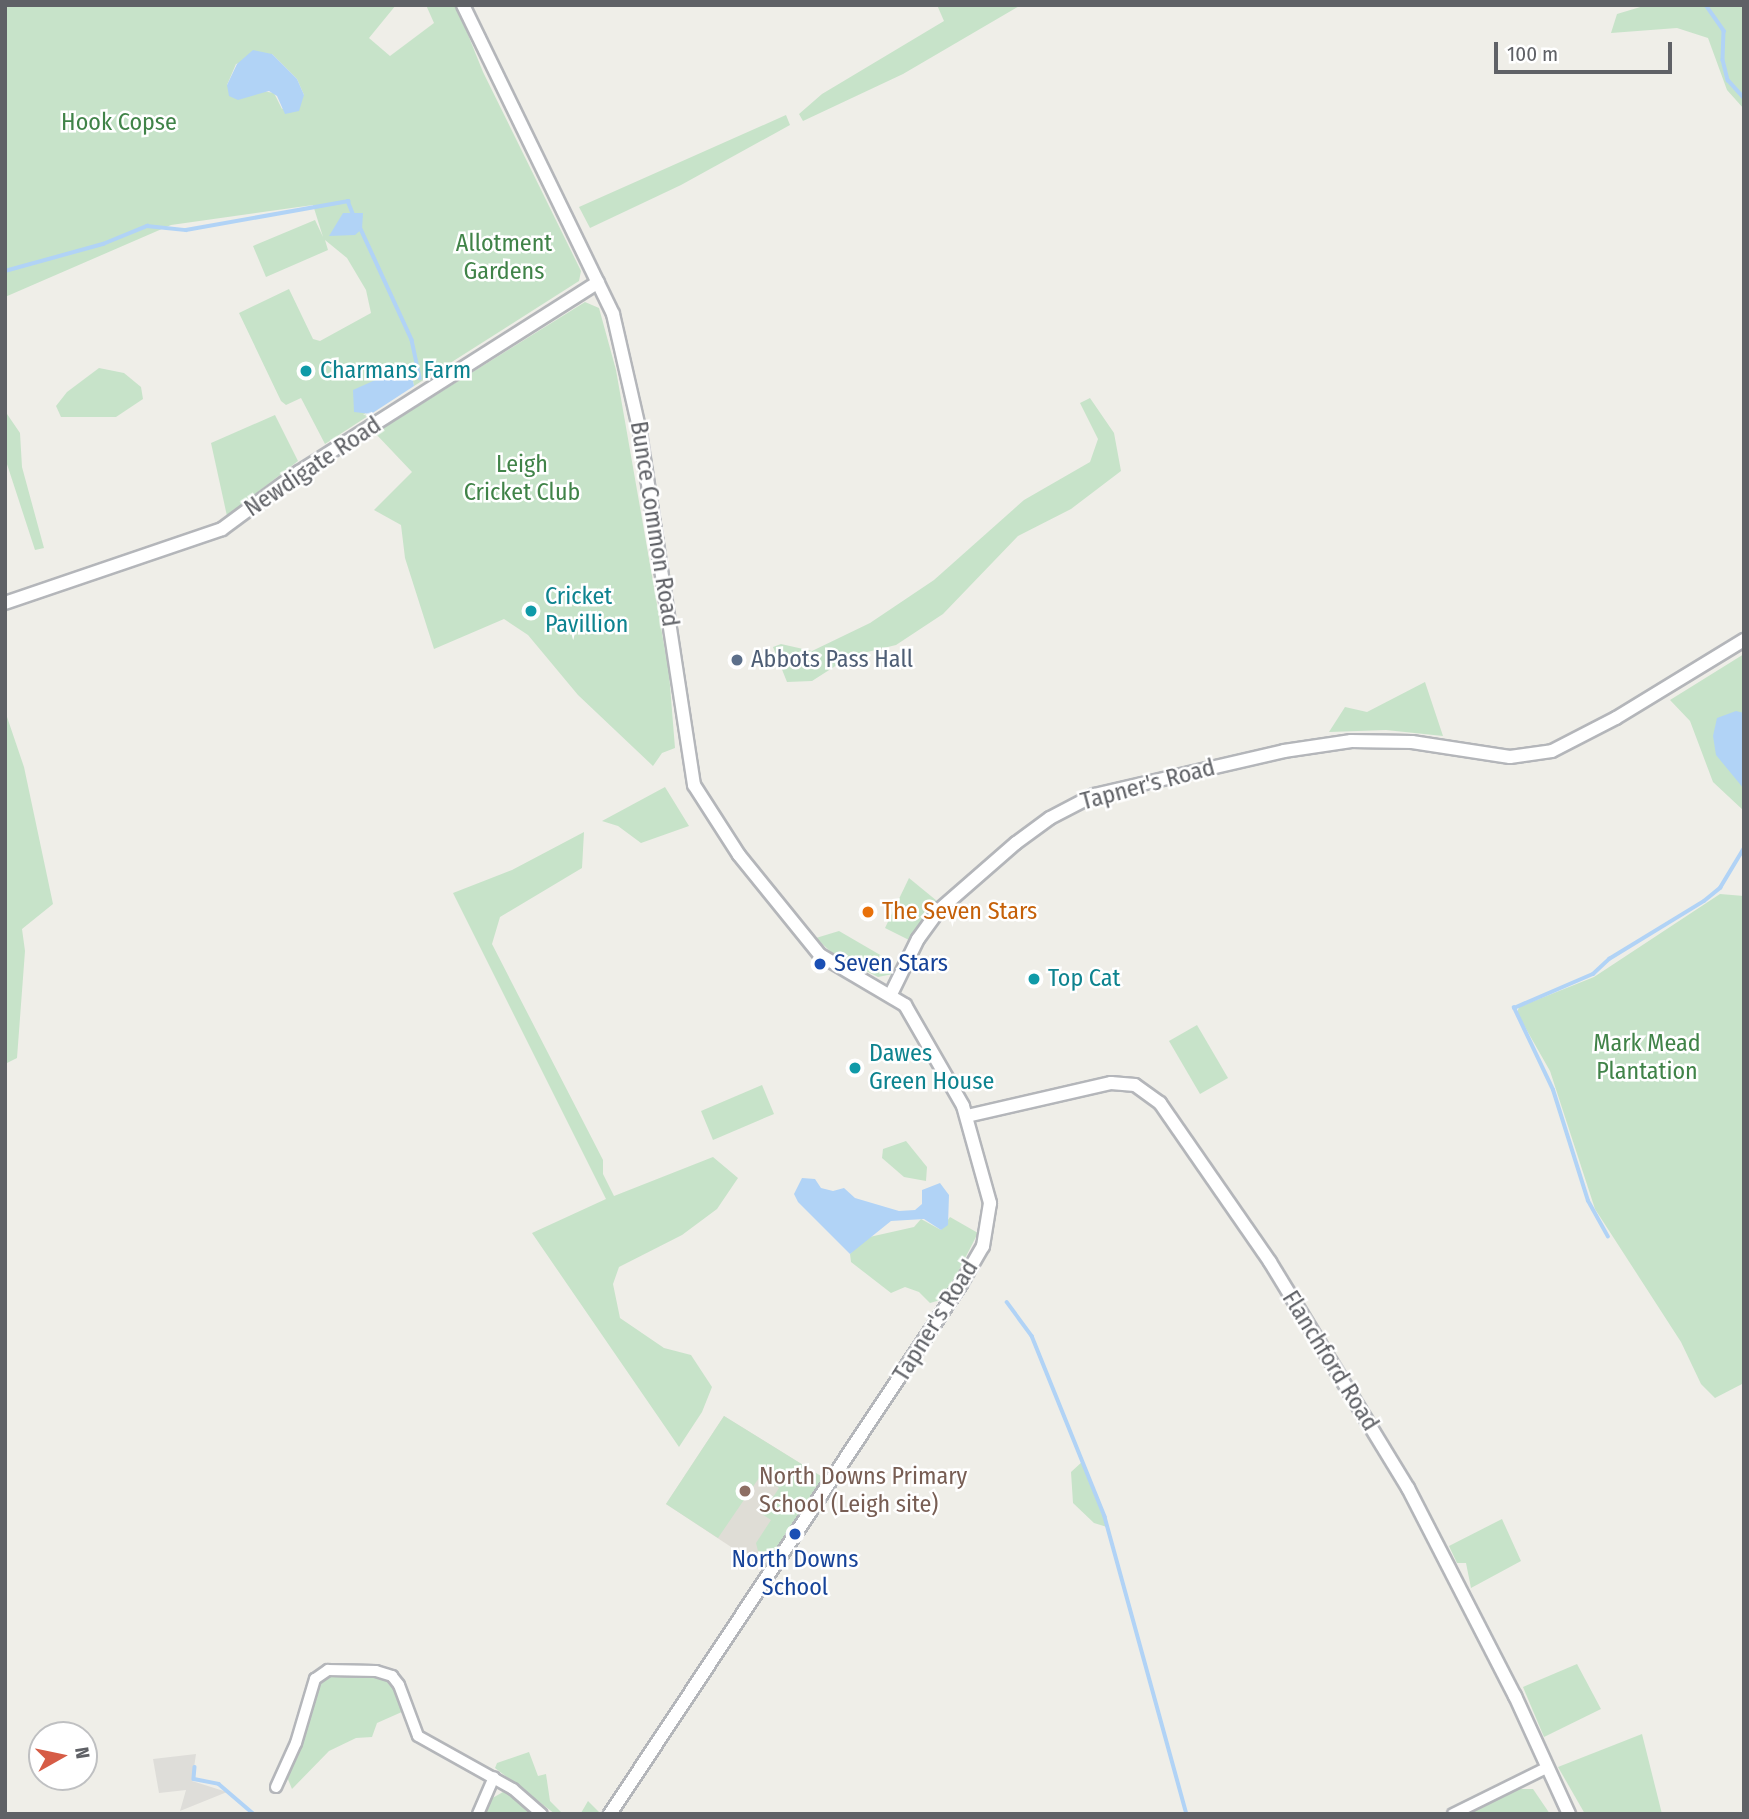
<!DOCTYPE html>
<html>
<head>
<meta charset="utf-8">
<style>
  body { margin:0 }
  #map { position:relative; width:1749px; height:1819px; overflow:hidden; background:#efeee8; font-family:"Fira Sans Condensed",sans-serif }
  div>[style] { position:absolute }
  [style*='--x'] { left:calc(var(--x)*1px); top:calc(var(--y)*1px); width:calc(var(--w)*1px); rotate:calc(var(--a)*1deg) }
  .industrial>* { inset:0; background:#deddd9 }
  .education>* { inset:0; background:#dfddd6 }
  .green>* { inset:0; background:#c7e3c9 }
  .water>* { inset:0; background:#b1d3f6 }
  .stream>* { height:3.5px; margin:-1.75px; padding:0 1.75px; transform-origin:1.75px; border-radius:1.75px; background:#b1d3f6 }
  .roads { filter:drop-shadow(2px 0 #b4b6ba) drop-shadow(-2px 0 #b4b6ba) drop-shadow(0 2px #b4b6ba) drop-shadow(0 -2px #b4b6ba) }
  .minor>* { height:10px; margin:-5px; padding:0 5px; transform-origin:5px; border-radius:5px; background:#fff }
  .tertiary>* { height:12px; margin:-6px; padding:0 6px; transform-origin:6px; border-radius:6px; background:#fff }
  .dots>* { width:19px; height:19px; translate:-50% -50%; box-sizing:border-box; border:4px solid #fff; border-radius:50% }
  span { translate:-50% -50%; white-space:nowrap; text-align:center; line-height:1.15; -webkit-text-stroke:5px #fff; paint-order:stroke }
  .park-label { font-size:24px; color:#408348 }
  .culture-label { font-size:24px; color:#0d838f }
  .left { translate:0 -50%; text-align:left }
  .street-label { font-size:24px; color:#5f6166 }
  .service-label { font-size:24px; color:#4e5e75 }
  .food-label { font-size:24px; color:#c56008 }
  .transit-label { font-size:24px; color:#164399 }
  .education-label { font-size:24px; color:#785e54 }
  .frame { position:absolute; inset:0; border:7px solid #5f6166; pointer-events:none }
  .north { position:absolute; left:28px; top:1721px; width:70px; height:70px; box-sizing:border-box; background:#fff; border:2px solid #bfc0c2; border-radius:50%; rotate:81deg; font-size:19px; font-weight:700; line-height:28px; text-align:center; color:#5f6166 }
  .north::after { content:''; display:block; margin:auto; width:24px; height:32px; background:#d65c46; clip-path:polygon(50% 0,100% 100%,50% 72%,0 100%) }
  .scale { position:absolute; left:1494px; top:42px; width:178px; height:32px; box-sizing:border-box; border:4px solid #5f6166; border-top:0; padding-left:9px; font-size:21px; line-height:24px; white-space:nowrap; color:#5f6166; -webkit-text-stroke:5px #fff; paint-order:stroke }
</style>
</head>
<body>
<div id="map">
  <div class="industrial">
    <i style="clip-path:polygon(196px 1754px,192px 1781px,227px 1792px,180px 1811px,186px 1790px,159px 1793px,153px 1759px)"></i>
  </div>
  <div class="education">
    <i style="clip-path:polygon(724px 1416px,824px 1478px,766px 1570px,666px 1504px)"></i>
  </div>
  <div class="green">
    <i style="clip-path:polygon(evenodd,5px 5px,396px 5px,369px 38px,390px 56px,434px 23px,426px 5px,456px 5px,483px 72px,581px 271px,579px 281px,414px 386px,412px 376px,363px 415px,371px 414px,325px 444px,301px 398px,286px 405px,281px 401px,239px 313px,289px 289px,313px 339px,320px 341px,371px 313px,366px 290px,347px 258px,325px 240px,328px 250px,266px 277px,253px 246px,315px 220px,323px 237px,313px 205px,171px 225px,5px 297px,5px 5px,272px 54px,297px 79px,304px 95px,282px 109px,274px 93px,227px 85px,236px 64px,272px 54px)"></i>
    <i style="clip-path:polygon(937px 5px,1021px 5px,903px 74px,803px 121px,799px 114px,822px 94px,944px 21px)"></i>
    <i style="clip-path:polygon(1647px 5px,1744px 5px,1744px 109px,1727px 90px,1708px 38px,1677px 28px,1611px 33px,1617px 14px)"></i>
    <i style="clip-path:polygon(786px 115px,790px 125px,681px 185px,590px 228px,579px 207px)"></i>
    <i style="clip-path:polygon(585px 302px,599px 308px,616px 370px,669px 673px,675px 748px,662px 753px,653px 766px,578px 695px,528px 635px,504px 619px,434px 649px,405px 558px,401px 525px,374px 510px,412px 472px,375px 433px)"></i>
    <i style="clip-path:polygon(99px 368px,124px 373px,141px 387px,143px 399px,116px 417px,61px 417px,56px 406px,67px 392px)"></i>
    <i style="clip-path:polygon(1090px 398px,1114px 433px,1121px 471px,1071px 509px,1018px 536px,943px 614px,896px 645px,851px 656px,812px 681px,787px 682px,773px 647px,781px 644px,812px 651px,870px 623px,934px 580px,1024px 500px,1090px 462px,1098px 439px,1080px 403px)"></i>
    <i style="clip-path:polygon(5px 411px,20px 433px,22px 467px,44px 548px,35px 550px,5px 458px)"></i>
    <i style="clip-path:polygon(275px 415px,298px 461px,227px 516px,211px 443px)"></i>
    <i style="clip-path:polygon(1744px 654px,1744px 811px,1713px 782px,1690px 721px,1670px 700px)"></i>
    <i style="clip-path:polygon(1425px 682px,1443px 736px,1386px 730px,1329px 732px,1345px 707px,1367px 712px)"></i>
    <i style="clip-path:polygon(5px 711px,24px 767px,53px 904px,22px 929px,25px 951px,17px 1058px,5px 1064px)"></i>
    <i style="clip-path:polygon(665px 787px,689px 826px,641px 843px,618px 826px,602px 821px)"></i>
    <i style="clip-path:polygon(584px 832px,582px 868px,500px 917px,492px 944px,603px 1160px,603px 1174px,614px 1196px,713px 1157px,738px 1178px,717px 1209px,682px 1235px,619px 1267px,613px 1284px,620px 1318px,664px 1348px,691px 1355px,712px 1387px,702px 1412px,679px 1447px,532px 1233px,606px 1199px,453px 893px,512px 870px)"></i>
    <i style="clip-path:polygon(909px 878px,937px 901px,911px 941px,885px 928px)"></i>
    <i style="clip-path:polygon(1720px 894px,1744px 896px,1744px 1383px,1715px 1398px,1701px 1384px,1681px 1342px,1595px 1209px,1550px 1071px,1517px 1013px,1519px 1007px,1594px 977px)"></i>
    <i style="clip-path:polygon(839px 931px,882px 956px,893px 974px,878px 977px,833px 954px,816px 938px)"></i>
    <i style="clip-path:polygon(1197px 1025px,1228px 1078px,1200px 1094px,1169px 1041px)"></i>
    <i style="clip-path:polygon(762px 1085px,774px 1114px,713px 1140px,701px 1111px)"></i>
    <i style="clip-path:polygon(906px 1141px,927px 1167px,926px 1181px,904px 1177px,882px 1158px,883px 1149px)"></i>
    <i style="clip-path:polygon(950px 1217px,978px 1233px,944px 1299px,930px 1303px,919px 1292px,905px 1287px,891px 1293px,851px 1262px,850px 1254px,865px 1238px,914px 1227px,921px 1219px,941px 1230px)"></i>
    <i style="clip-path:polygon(724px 1416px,824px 1478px,772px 1560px,758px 1551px,756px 1543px,771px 1520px,762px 1514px,779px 1488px,771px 1482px,775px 1476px,765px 1469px,718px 1538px,666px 1504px)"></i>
    <i style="clip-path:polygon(1083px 1461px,1087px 1476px,1107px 1527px,1094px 1523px,1073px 1503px,1071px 1472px)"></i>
    <i style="clip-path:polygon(1502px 1519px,1521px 1561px,1471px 1588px,1466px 1563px,1457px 1563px,1449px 1546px)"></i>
    <i style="clip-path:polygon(1577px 1664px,1601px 1709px,1544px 1737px,1523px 1687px)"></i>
    <i style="clip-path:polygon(339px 1675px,384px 1678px,399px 1695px,404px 1711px,377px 1723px,372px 1737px,356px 1738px,329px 1751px,292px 1789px,287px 1777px,305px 1737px,317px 1691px,325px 1678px)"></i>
    <i style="clip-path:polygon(1642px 1734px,1662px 1814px,1585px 1814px,1558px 1767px)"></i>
    <i style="clip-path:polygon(529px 1752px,538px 1776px,546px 1774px,550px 1801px,561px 1812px,581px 1813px,588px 1801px,601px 1814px,555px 1814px,495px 1768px,497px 1763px)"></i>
    <i style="clip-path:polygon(1519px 1789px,1533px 1789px,1550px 1814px,1469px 1814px)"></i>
    <i style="clip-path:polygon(503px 1792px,512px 1795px,534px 1814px,484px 1814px,489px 1800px)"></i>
  </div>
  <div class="water">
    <i style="clip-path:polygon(253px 50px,272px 54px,297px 79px,304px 95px,299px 111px,285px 114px,277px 96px,269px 91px,238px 100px,229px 96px,227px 85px,237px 64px)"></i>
    <i style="clip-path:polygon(343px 213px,363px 213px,362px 229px,355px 235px,329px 236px)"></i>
    <i style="clip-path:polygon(400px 369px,412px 376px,414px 386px,371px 414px,354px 412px,353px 390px)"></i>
    <i style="clip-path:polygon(1736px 711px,1744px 713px,1744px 789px,1716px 755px,1713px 736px,1717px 718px)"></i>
    <i style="clip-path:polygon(802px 1178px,815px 1179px,821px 1188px,833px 1191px,844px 1188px,855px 1198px,899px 1211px,915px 1210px,922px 1204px,922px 1190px,940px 1183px,949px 1195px,948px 1225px,941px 1230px,924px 1219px,891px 1221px,850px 1254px,798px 1202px,794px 1194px)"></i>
  </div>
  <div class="stream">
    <i style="--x:1706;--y:5;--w:32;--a:55"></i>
    <i style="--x:1724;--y:31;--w:29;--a:92"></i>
    <i style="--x:1723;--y:60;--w:21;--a:76"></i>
    <i style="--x:1728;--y:80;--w:24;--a:48"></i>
    <i style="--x:361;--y:229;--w:122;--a:65.3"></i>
    <i style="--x:412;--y:340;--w:39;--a:78"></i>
    <i style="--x:5;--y:271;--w:102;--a:-15.4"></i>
    <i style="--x:103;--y:244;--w:48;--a:-22.2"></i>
    <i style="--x:147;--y:226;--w:39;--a:6"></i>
    <i style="--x:186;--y:230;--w:165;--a:-10.1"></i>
    <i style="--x:348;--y:201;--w:16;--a:68"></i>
    <i style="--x:1608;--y:1237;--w:41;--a:-119.1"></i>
    <i style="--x:1588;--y:1201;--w:116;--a:-107.5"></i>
    <i style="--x:1553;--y:1090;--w:91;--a:-115.4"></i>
    <i style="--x:1514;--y:1008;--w:86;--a:-23.3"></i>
    <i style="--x:1593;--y:974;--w:22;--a:-43"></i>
    <i style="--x:1609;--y:959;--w:111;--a:-31.4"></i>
    <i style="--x:1704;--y:901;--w:21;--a:-39"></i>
    <i style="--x:1720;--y:888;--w:47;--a:-59"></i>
    <i style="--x:1007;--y:1302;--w:42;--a:53.7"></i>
    <i style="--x:1032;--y:1336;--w:195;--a:68"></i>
    <i style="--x:1105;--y:1517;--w:308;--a:74.6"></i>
    <i style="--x:195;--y:1767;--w:12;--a:95"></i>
    <i style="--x:194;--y:1779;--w:25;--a:11"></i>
    <i style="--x:219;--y:1784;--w:46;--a:40.6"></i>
  </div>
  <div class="roads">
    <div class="minor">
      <i style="--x:276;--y:1787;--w:48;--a:-65.6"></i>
      <i style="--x:296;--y:1743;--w:67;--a:-73.5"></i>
      <i style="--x:315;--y:1679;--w:16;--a:-35"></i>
      <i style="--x:328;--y:1670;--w:48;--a:1.2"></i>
      <i style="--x:376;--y:1671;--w:17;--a:17"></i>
      <i style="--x:392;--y:1676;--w:11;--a:52"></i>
      <i style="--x:399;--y:1685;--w:54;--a:69.6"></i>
      <i style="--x:418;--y:1736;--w:109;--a:29.2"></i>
      <i style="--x:513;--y:1789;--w:38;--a:41"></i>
      <i style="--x:478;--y:1814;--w:40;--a:-66.6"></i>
      <i style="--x:1453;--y:1814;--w:104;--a:-26.3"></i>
    </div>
    <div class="tertiary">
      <i style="--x:463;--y:5;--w:343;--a:64.1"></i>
      <i style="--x:613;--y:314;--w:121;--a:77.1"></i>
      <i style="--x:640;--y:432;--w:357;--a:81.3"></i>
      <i style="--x:694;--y:785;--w:83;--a:57.3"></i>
      <i style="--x:739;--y:855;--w:129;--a:51"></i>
      <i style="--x:820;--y:955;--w:99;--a:30.5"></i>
      <i style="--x:905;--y:1005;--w:116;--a:60.1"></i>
      <i style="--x:963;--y:1106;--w:101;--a:74.4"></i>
      <i style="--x:990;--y:1203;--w:44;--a:99.2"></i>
      <i style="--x:983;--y:1246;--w:44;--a:120.1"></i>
      <i style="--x:961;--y:1284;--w:636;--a:123.52"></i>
      <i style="--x:5;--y:603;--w:229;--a:-18.8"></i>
      <i style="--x:222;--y:529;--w:96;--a:-36.5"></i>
      <i style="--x:299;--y:472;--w:354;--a:-32.4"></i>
      <i style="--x:891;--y:994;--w:61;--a:-63.9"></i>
      <i style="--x:918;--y:939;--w:34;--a:-54"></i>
      <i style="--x:938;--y:911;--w:103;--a:-41.1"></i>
      <i style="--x:1016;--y:843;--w:42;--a:-36.3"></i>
      <i style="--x:1050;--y:818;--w:50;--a:-27.6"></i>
      <i style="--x:1094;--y:795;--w:195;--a:-13"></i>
      <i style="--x:1284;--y:751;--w:68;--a:-8.5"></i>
      <i style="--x:1351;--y:741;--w:61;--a:0.9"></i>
      <i style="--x:1412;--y:742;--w:99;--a:8.7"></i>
      <i style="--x:1510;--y:757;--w:42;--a:-8.1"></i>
      <i style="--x:1552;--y:751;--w:72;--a:-27.3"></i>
      <i style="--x:1616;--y:718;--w:150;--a:-31.4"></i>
      <i style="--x:967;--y:1116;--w:148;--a:-12.9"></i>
      <i style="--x:1111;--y:1083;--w:24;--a:5"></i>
      <i style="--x:1135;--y:1085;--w:31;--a:36"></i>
      <i style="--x:1160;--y:1103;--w:193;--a:55.3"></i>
      <i style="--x:1270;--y:1262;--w:265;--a:58.6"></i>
      <i style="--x:1408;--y:1488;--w:234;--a:62.8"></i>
      <i style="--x:1515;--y:1696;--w:130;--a:65.4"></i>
    </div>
  </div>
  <div class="dots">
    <i style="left:306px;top:371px;background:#0f9aa8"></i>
    <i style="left:531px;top:611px;background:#0f9aa8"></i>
    <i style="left:737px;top:660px;background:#5c6f8a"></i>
    <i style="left:868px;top:912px;background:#e8710a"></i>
    <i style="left:820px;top:964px;background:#1a4fb4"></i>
    <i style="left:1034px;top:979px;background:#0f9aa8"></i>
    <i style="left:855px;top:1068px;background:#0f9aa8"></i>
    <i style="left:745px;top:1491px;background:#8d6e63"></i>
    <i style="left:795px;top:1534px;background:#1a4fb4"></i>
  </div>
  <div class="park-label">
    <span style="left:119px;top:123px">Hook Copse</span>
    <span style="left:504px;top:258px">Allotment<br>Gardens</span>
    <span style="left:522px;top:479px">Leigh<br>Cricket Club</span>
    <span style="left:1647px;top:1058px">Mark Mead<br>Plantation</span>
  </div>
  <div class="culture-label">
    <span class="left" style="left:320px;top:371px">Charmans Farm</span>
    <span class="left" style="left:545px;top:611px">Cricket<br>Pavillion</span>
    <span class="left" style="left:1048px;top:979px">Top Cat</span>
    <span class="left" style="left:869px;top:1068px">Dawes<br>Green House</span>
  </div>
  <div class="street-label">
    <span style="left:313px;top:467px;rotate:-34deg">Newdigate Road</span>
    <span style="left:654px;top:524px;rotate:81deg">Bunce Common Road</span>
    <span style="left:1148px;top:785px;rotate:-15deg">Tapner's Road</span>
    <span style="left:936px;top:1321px;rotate:-58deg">Tapner's Road</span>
    <span style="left:1330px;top:1361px;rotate:58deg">Flanchford Road</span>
  </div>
  <div class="service-label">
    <span class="left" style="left:751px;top:660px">Abbots Pass Hall</span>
  </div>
  <div class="food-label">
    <span class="left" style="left:882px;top:912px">The Seven Stars</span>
  </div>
  <div class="transit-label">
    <span class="left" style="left:834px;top:964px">Seven Stars</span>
    <span style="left:795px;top:1574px">North Downs<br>School</span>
  </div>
  <div class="education-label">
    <span class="left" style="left:759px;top:1491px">North Downs Primary<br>School (Leigh site)</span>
  </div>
  <div class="frame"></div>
  <div class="north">N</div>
  <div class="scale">100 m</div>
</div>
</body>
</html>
